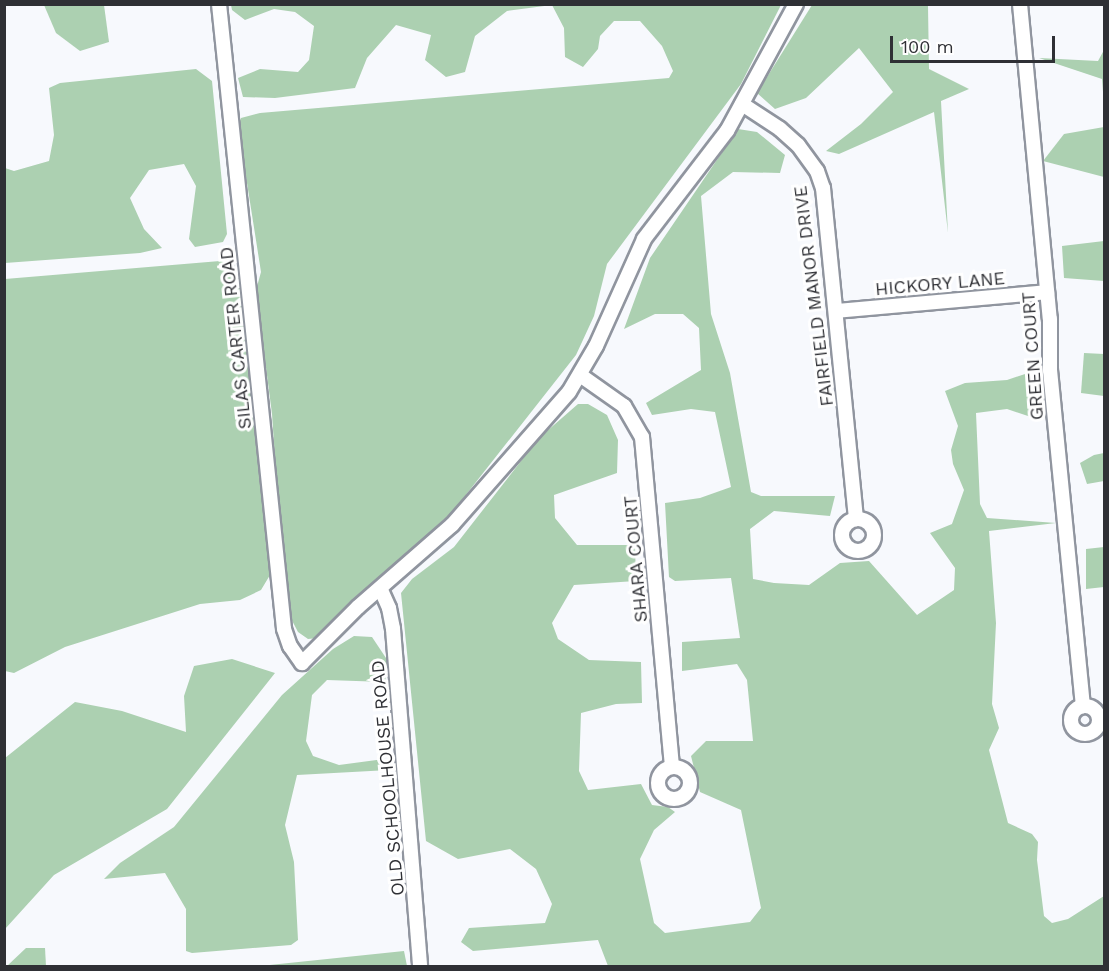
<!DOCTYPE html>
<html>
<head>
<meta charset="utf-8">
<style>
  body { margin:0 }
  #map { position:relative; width:1109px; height:971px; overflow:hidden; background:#f7f9fd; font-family:"Work Sans",sans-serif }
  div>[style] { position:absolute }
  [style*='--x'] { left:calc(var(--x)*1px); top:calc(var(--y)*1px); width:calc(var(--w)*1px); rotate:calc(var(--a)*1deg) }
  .green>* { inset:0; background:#acd0b1 }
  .roads { filter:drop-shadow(2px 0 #90959f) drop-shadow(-2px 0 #90959f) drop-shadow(0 2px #90959f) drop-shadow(0 -2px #90959f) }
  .minor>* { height:14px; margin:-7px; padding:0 7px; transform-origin:7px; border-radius:7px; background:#fff }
  .minor>.ring { margin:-7px; padding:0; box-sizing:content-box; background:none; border:14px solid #fff; border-radius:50% }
  span { translate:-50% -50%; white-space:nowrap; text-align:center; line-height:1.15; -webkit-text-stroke:6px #fff; paint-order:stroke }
  .street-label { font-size:18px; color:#2f3035 }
  .frame { position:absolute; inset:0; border:6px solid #2f3035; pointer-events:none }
  .scale { position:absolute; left:890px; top:36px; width:165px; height:27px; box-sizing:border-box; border:3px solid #2f3035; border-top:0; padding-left:8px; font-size:18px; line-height:21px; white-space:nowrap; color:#2f3035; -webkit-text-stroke:4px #fff; paint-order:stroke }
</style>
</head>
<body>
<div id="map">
  <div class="green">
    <i style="clip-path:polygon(44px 5px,104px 5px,109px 42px,80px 51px,56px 33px)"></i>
    <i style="clip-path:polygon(231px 5px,781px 5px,741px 84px,607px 264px,594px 316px,576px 355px,454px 510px,318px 638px,308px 639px,298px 632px,285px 607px,272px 414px,256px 290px,261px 272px,238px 126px,241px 118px,260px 113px,669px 78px,673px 71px,662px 46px,640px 21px,614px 21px,600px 36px,598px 49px,583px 67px,565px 57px,564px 28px,552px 5px,507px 11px,475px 36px,465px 72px,446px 77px,425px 60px,431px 35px,396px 25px,367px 58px,355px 88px,275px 98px,243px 97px,238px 78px,260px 69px,298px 72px,309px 60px,314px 26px,295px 12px,274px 9px,245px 20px,232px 10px)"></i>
    <i style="clip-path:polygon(812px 5px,937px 5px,928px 6px,929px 69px,969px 89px,941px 101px,948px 233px,934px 112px,839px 154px,826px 151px,861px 124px,893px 92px,859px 48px,806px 98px,775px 109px,757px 93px)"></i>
    <i style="clip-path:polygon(1104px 50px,1104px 105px,1102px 79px,1039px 58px,1098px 61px)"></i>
    <i style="clip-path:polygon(196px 69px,212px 81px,227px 234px,223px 242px,195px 247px,189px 239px,196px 186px,184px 164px,149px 170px,130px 198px,144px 229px,162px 248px,140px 253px,5px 263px,5px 168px,14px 171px,49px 161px,54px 135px,49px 88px,60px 83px)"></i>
    <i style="clip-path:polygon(1104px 127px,1104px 177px,1043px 161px,1064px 134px)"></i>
    <i style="clip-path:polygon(738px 129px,757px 132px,785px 155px,780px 173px,733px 172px,701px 196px,711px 314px,730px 373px,751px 492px,761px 496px,835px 496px,830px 516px,774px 511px,750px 529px,753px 579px,774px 583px,809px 585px,840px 563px,869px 561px,917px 615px,954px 590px,955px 568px,930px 533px,952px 524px,964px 490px,953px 464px,951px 450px,958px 426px,945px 391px,965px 383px,1007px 380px,1037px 370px,1040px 397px,1031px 417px,1007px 409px,976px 413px,980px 504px,987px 518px,1056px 523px,989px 531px,996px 623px,992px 704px,999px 728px,989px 750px,1008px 823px,1032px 834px,1038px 842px,1037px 860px,1044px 916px,1052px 923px,1068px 919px,1104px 896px,1104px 966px,608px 966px,598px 940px,473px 951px,461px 942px,469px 928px,545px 923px,552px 904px,536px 869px,510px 849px,458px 859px,426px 841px,401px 593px,412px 579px,454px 547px,539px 438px,578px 404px,588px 404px,607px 415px,618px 440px,617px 473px,554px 495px,555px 518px,577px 545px,635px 545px,636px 581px,574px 585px,552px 623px,558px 639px,589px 660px,641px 662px,642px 703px,616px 704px,581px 713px,579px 771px,588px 790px,641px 784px,652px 805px,668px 807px,675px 812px,654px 830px,640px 859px,654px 923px,665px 933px,750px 922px,761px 908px,741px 810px,700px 792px,691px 756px,706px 741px,753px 741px,747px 680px,737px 664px,682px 671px,682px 642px,740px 638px,731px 578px,675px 581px,669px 577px,665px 503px,700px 498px,731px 487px,715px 412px,691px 409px,652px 415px,646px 403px,701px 370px,699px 328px,683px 314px,655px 314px,624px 329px,650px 258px)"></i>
    <i style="clip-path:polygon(1104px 241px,1104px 281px,1064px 278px,1062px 246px)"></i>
    <i style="clip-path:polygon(220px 261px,234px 264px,240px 289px,273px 570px,261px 590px,240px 600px,200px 604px,65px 647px,14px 673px,5px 671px,5px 279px)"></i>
    <i style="clip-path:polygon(1084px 353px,1104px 354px,1104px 396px,1081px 393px)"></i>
    <i style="clip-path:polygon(1104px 453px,1104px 481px,1087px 484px,1080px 463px,1094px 455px)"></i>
    <i style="clip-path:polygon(1104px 547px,1104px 587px,1086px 589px,1086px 549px)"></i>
    <i style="clip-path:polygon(354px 636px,372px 637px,388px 661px,385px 682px,327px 680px,312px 695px,306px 741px,313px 756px,339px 765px,384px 759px,389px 770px,297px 775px,285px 825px,294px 862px,298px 940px,291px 945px,192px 953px,186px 951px,186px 909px,165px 873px,104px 879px,120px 863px,174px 827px,282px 695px,333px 649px)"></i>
    <i style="clip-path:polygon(232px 659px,275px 673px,167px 809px,54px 875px,5px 929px,5px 758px,75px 702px,122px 711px,186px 732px,184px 696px,194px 666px)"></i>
    <i style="clip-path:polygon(26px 948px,45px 948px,46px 966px,7px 966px)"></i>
    <i style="clip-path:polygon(404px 951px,407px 966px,260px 966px)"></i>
  </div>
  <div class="roads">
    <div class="minor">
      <i style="--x:219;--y:4;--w:628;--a:84.06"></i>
      <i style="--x:284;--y:629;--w:18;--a:71"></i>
      <i style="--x:290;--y:646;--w:21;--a:55"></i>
      <i style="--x:302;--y:663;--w:79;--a:-45"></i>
      <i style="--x:358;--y:607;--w:125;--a:-41.1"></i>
      <i style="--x:452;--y:525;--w:177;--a:-48.7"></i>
      <i style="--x:569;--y:392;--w:53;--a:-59.6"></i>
      <i style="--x:596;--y:346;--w:117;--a:-65.8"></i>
      <i style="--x:644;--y:239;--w:136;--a:-52.5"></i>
      <i style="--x:727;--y:131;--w:145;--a:-61.5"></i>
      <i style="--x:1020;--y:4;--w:316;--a:84.6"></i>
      <i style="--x:1050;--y:319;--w:51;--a:90"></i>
      <i style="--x:1050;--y:370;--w:338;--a:84.4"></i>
      <i style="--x:742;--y:104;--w:45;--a:33.3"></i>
      <i style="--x:780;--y:129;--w:24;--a:42"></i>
      <i style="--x:798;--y:145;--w:32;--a:54"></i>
      <i style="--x:817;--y:171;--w:18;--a:71"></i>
      <i style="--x:823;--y:188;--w:333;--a:84.3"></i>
      <i style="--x:836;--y:311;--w:212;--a:-5.1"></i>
      <i style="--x:580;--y:375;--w:54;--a:35.2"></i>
      <i style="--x:624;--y:406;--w:36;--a:60"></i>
      <i style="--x:642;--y:437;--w:331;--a:84.8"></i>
      <i class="ring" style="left:842px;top:519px;width:18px;height:18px"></i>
      <i style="--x:381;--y:590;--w:20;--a:66"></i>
      <i style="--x:389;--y:608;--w:21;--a:79"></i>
      <i style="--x:393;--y:629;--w:338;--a:85.4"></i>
      <i class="ring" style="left:1071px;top:706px;width:14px;height:14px"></i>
      <i class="ring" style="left:658px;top:767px;width:18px;height:18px"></i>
    </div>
  </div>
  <div class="street-label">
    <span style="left:940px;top:284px;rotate:-5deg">HICKORY LANE</span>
    <span style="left:814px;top:296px;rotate:-97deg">FAIRFIELD MANOR DRIVE</span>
    <span style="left:236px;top:338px;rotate:-96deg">SILAS CARTER ROAD</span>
    <span style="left:1033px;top:356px;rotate:-94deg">GREEN COURT</span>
    <span style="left:636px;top:559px;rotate:-95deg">SHARA COURT</span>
    <span style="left:388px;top:778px;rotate:-95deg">OLD SCHOOLHOUSE ROAD</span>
  </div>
  <div class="frame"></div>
  <div class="scale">100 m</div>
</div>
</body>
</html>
